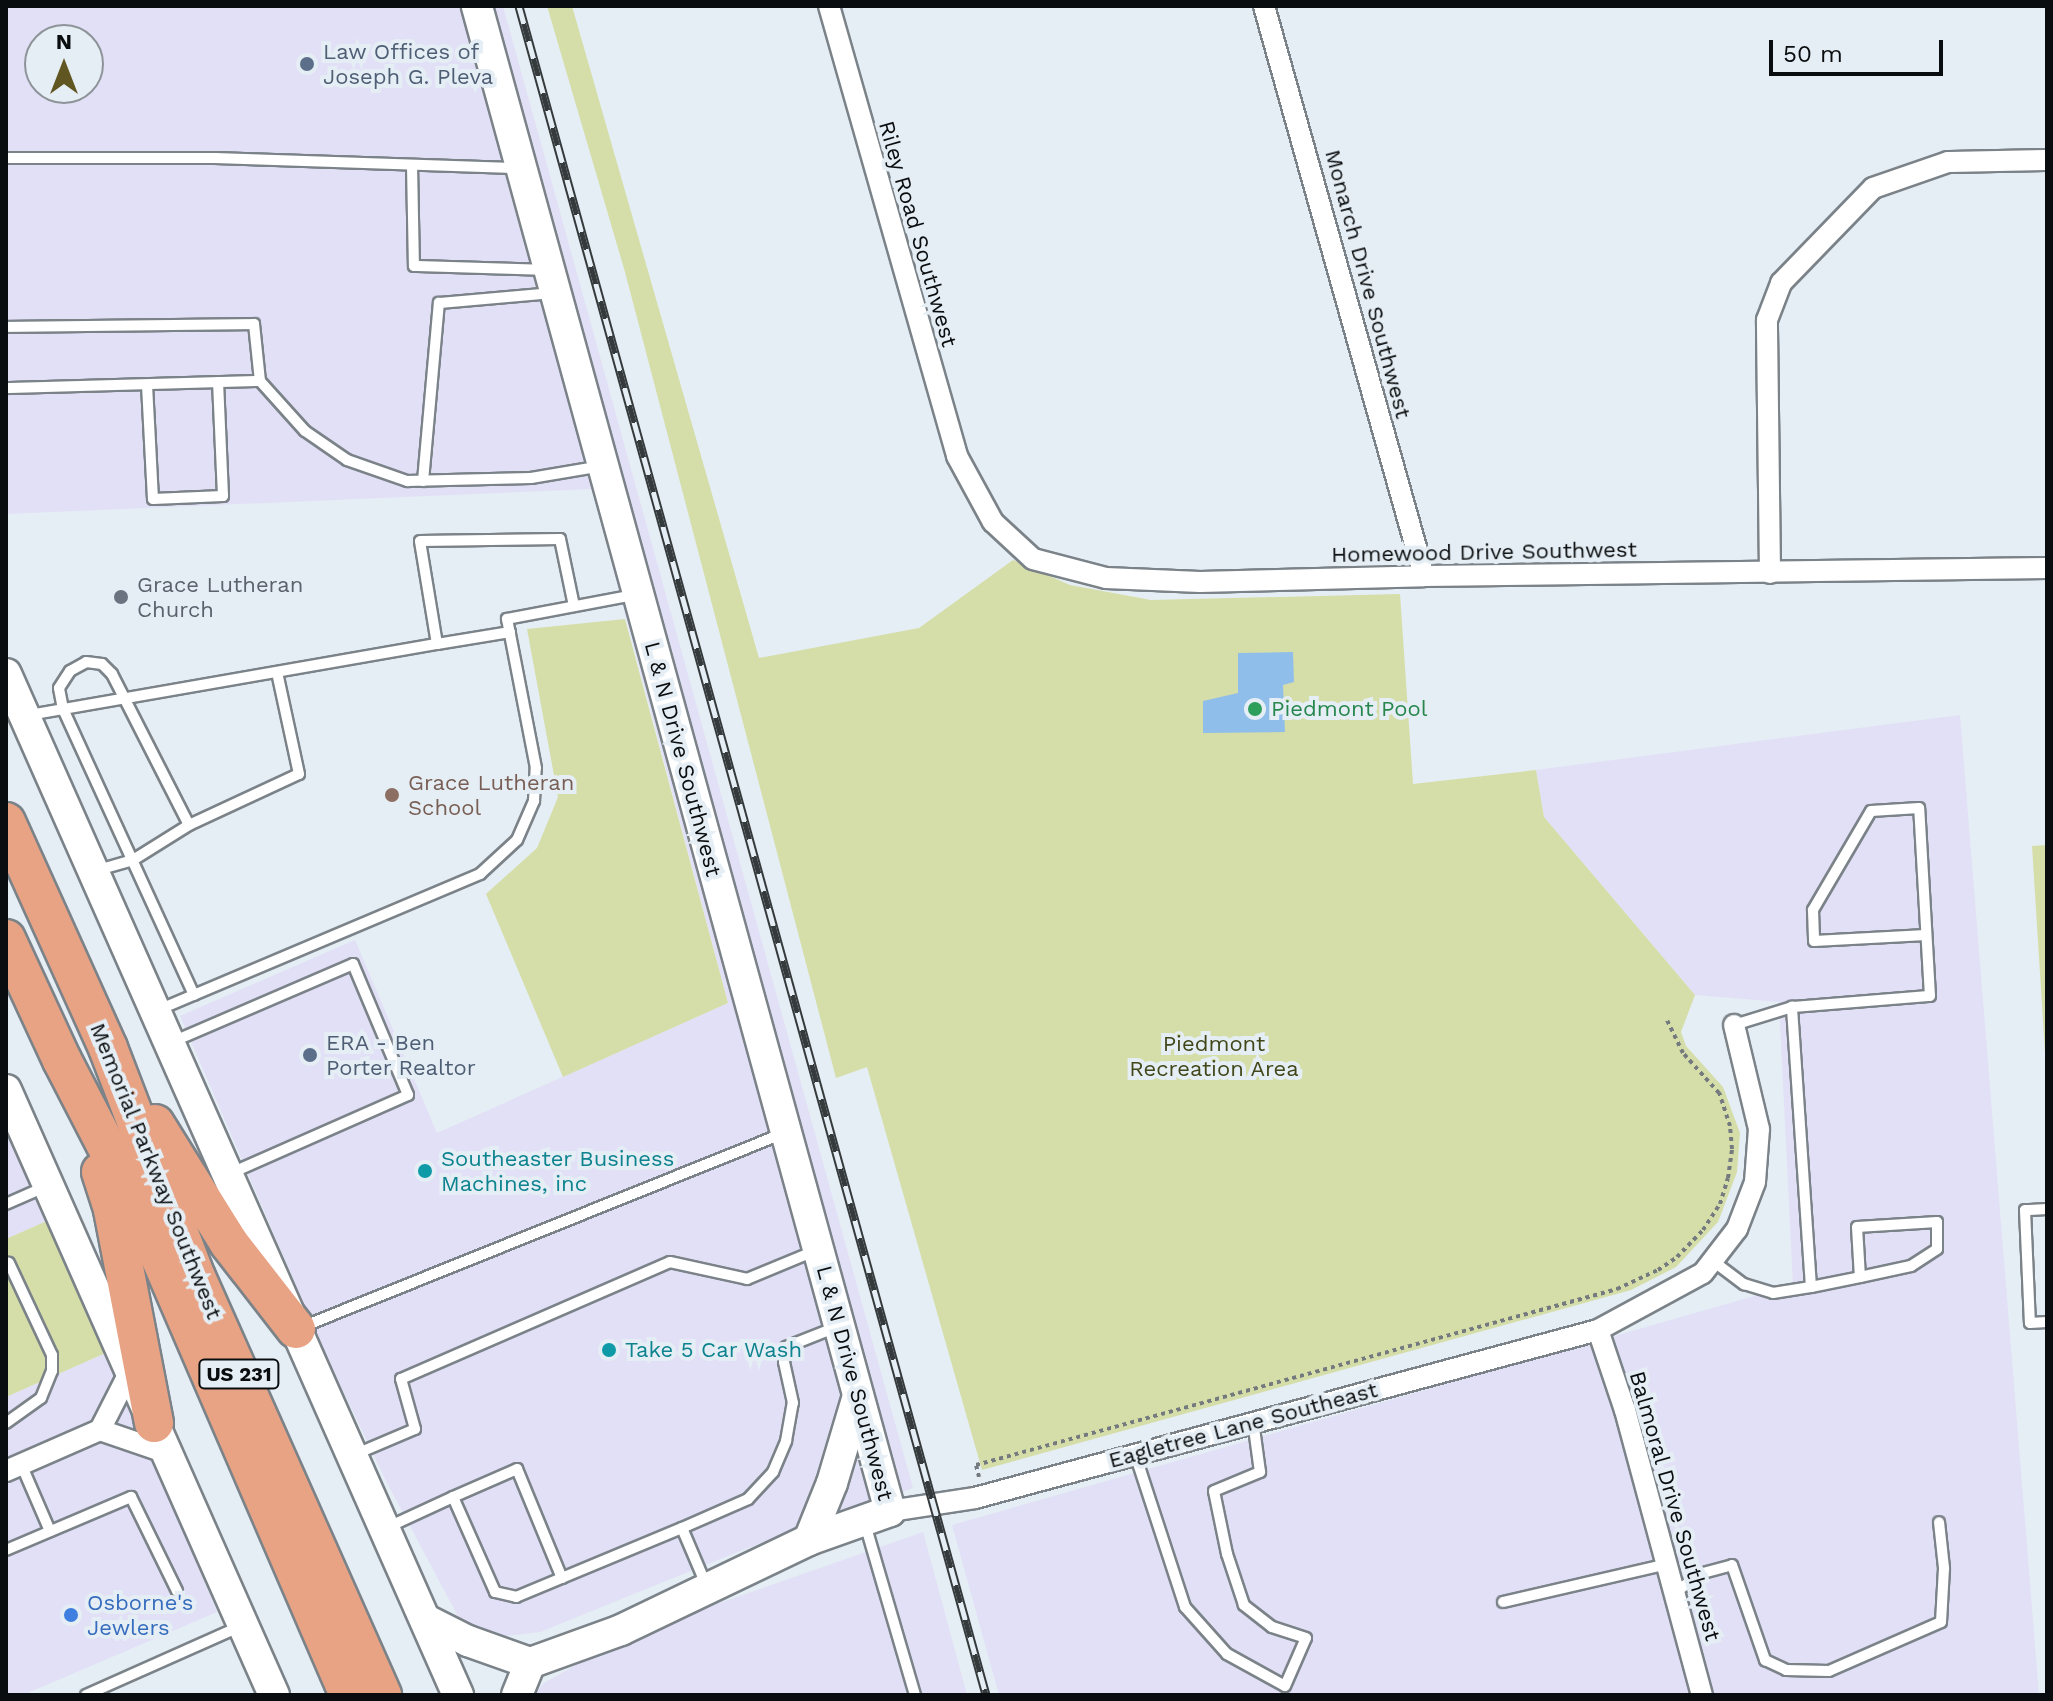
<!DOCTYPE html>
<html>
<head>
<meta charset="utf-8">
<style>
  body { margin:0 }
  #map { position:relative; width:2053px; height:1701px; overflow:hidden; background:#e5eef4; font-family:"Work Sans",sans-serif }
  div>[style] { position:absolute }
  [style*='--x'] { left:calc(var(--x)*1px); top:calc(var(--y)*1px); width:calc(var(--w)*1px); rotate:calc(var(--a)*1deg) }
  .commercial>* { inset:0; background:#e2e0f6 }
  .green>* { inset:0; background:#d5dea8 }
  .water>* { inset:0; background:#8fbeeb }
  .path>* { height:4px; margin-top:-2px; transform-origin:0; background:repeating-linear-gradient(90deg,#747a7e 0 4px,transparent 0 8px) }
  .roads { filter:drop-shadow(2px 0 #7b8389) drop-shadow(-2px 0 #7b8389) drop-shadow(0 2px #7b8389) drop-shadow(0 -2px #7b8389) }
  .lane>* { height:10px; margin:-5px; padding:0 5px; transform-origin:5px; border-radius:5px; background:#fff }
  .street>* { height:20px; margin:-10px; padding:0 10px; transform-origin:10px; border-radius:10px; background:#fff }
  .secondary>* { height:30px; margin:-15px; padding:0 15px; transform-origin:15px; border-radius:15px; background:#fff }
  .highway>* { height:38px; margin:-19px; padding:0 19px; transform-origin:19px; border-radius:19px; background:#e8a385 }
  .rail>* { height:9px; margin-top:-4.5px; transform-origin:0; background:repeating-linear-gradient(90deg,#e5eef4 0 18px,#353a3c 0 36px); box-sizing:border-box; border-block:2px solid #353a3c }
  .dots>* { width:22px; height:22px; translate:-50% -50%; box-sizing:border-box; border:4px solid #e5eef4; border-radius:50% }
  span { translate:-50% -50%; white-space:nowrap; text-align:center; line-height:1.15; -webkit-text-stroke:8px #e5eef4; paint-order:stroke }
  .shield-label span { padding:2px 6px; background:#e5eef4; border:2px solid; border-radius:6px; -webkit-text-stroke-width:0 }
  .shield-label { font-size:20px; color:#0a0d0f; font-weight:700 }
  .service-label { font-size:22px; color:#4e5e75 }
  .left { translate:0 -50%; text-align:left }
  .street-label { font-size:22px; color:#0a0d0f }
  .worship-label { font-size:22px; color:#5b616d }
  .leisure-label { font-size:22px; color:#27864d }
  .education-label { font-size:22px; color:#785e54 }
  .park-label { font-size:22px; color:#414719 }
  .culture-label { font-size:22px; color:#0d838f }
  .shop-label { font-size:22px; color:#366cbe }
  .frame { position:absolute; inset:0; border:8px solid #0a0d0f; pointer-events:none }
  .north { position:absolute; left:24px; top:24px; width:80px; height:80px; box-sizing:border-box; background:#e5eef4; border:2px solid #8d9498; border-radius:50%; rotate:0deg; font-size:22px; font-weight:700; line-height:32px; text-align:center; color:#0a0d0f }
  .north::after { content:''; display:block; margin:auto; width:28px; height:36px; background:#605622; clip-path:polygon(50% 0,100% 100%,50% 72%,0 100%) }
  .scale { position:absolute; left:1769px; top:40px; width:174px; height:36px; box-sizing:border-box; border:4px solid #0a0d0f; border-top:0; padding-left:10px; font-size:24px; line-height:28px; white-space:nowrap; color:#0a0d0f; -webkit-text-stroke:6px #e5eef4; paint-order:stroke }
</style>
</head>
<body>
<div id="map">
  <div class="commercial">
    <i style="clip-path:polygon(evenodd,6px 6px,503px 6px,913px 1488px,745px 1549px,540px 1632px,505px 1636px,461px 1622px,385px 1479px,326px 1355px,180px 1016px,355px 940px,437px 1133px,728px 1003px,592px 489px,6px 514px,6px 6px,40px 40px,88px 40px,88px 88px,40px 88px,40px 40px)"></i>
    <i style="clip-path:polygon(1960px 715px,2039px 1695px,999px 1695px,952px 1525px,1793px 1285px,1779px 1002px,1695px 995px,1544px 817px,1536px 770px)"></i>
    <i style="clip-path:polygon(6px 1126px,49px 1220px,6px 1239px)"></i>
    <i style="clip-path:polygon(108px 1352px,217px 1612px,23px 1695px,6px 1695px,6px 1397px)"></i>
    <i style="clip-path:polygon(923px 1532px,967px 1695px,533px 1695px,544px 1683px,631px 1634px)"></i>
  </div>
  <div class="green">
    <i style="clip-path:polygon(547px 6px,572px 6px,759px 658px,919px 628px,1013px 560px,1070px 585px,1151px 600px,1400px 594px,1413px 784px,1536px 770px,1544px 817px,1695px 995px,1681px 1032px,1686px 1046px,1723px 1087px,1740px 1133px,1737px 1172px,1718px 1222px,1676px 1267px,1631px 1290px,982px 1470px,867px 1067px,836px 1078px,625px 272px)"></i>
    <i style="clip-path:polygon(625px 619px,728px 1003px,563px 1077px,486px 894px,537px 848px,558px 797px,527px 629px)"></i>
    <i style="clip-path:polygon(2047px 845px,2047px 1069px,2046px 1069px,2032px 846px)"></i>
    <i style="clip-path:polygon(49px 1220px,108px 1352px,6px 1397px,6px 1239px)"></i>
  </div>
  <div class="water">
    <i style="clip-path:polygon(1293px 652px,1294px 682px,1283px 685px,1285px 732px,1203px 733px,1203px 701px,1238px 693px,1238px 653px)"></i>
  </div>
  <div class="path">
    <i style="--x:979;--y:1477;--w:12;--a:-104"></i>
    <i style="--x:976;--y:1465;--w:665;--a:-15.35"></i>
    <i style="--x:1617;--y:1289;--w:45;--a:-24.9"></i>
    <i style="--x:1658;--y:1270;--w:23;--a:-34"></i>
    <i style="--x:1677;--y:1257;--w:37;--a:-46"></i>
    <i style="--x:1703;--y:1230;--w:31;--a:-57"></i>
    <i style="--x:1720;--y:1204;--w:27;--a:-73"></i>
    <i style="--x:1728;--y:1178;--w:29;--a:-82"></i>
    <i style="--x:1732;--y:1149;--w:23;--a:-95"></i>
    <i style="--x:1730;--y:1126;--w:35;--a:-108"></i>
    <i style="--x:1719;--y:1093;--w:54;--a:-132"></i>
    <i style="--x:1683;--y:1053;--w:39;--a:-116"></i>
  </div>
  <div class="roads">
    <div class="lane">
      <i style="--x:6;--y:158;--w:209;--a:0"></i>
      <i style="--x:215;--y:158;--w:302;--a:1.9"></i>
      <i style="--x:412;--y:165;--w:101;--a:88.9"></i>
      <i style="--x:414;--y:266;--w:131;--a:1.7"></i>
      <i style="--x:6;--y:327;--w:248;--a:-0.7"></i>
      <i style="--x:254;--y:324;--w:57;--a:84"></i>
      <i style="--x:147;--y:385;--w:114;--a:87"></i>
      <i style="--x:153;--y:499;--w:70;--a:-2.5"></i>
      <i style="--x:223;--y:496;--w:114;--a:-92.5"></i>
      <i style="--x:6;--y:388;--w:254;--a:-1.6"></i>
      <i style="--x:260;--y:381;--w:67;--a:48"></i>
      <i style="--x:305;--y:431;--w:51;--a:34.6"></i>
      <i style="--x:347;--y:460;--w:64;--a:19.3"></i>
      <i style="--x:407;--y:481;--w:124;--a:-1.4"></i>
      <i style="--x:531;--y:478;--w:72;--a:-9.6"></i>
      <i style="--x:423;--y:481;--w:179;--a:-84.9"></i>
      <i style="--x:439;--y:303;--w:115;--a:-5"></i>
      <i style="--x:510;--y:632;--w:74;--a:170.7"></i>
      <i style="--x:437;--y:644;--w:104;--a:-99.4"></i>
      <i style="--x:420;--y:541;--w:140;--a:-0.8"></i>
      <i style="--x:560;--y:539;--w:68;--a:78.2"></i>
      <i style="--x:29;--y:715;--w:414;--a:-9.9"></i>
      <i style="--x:98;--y:870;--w:36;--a:-16"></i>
      <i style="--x:133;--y:860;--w:66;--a:-32"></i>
      <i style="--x:194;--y:995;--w:315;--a:-114.6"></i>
      <i style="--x:63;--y:709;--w:21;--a:-101"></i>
      <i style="--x:59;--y:688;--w:20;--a:-57"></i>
      <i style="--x:70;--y:671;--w:18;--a:-29"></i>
      <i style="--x:86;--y:662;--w:16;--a:7"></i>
      <i style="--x:102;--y:664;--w:14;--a:45"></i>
      <i style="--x:112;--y:674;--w:169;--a:63"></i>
      <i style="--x:189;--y:825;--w:121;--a:-24.9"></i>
      <i style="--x:299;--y:774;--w:104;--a:-102.2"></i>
      <i style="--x:158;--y:1010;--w:350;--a:-22.9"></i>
      <i style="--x:480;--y:874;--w:50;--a:-42.6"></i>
      <i style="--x:517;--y:840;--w:43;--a:-66.4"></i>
      <i style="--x:534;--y:801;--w:33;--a:-87"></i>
      <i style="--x:536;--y:768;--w:152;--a:-101"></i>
      <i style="--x:507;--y:619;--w:129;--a:-10.7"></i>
      <i style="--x:1734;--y:1025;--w:61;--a:-17.2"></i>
      <i style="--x:172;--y:1042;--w:197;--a:-23.3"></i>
      <i style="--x:353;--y:964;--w:142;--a:67.2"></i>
      <i style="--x:408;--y:1095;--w:193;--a:156.2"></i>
      <i style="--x:6;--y:1204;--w:45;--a:-23.7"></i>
      <i style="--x:2047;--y:1209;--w:22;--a:177"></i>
      <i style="--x:2025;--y:1210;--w:113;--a:87.5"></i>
      <i style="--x:2030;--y:1323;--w:17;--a:-3"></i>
      <i style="--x:1713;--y:1261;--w:39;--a:37"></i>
      <i style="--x:1744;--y:1284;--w:30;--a:17"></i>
      <i style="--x:1773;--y:1293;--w:38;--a:-9"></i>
      <i style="--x:1811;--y:1287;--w:50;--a:-11.5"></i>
      <i style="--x:1860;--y:1277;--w:52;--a:-12.2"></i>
      <i style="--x:1911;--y:1266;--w:31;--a:-33"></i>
      <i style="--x:1937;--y:1249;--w:27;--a:-90"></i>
      <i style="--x:1937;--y:1222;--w:80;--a:176.4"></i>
      <i style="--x:1857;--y:1227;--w:50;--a:86.6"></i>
      <i style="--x:1811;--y:1287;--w:281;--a:-93.9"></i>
      <i style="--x:1792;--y:1007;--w:138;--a:-4.6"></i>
      <i style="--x:1930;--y:996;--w:188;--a:-93.3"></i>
      <i style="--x:1919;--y:808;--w:48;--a:176.4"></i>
      <i style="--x:1871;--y:811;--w:115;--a:120.4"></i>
      <i style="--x:1813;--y:910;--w:31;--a:88"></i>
      <i style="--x:1814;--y:941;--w:112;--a:-3.1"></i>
      <i style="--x:302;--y:1327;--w:520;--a:-21.92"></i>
      <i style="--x:6;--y:1423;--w:43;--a:-35.5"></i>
      <i style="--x:41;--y:1398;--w:29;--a:-68"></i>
      <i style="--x:52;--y:1371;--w:16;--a:-90"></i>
      <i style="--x:52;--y:1355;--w:102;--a:-115.1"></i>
      <i style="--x:356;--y:1454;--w:64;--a:-23"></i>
      <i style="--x:415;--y:1429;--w:52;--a:-105.6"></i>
      <i style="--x:401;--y:1379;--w:293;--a:-23.5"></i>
      <i style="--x:670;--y:1262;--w:79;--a:12.4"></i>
      <i style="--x:747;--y:1279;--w:76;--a:-22.5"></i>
      <i style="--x:1135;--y:1454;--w:161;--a:71.9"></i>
      <i style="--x:1185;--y:1607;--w:63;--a:48.2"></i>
      <i style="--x:1227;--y:1654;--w:66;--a:28.9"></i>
      <i style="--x:1285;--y:1686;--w:52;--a:-66.4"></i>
      <i style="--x:1306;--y:1638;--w:36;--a:-162"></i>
      <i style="--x:1272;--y:1627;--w:36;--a:-142"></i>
      <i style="--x:1244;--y:1605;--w:54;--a:-108.4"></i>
      <i style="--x:1227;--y:1554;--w:64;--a:-101.7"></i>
      <i style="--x:1214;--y:1491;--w:50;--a:-22.4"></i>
      <i style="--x:1260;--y:1472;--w:51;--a:-97.8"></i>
      <i style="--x:21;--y:1464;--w:73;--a:66.6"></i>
      <i style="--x:453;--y:1497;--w:70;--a:-23.6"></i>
      <i style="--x:517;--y:1469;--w:118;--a:67.6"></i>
      <i style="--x:865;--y:1524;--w:178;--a:73.7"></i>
      <i style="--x:386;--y:1528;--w:74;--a:-24.8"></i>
      <i style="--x:453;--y:1497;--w:104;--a:66.1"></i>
      <i style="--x:495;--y:1592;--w:22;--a:13"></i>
      <i style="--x:516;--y:1597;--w:180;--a:-22.6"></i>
      <i style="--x:682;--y:1528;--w:64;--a:67"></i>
      <i style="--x:682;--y:1528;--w:72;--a:-23.7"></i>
      <i style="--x:748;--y:1499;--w:37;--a:-47"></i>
      <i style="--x:773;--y:1472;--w:34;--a:-67"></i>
      <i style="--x:786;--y:1441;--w:39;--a:-80"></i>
      <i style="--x:793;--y:1403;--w:42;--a:-102.4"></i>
      <i style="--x:784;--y:1362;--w:15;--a:-82"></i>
      <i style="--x:786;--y:1347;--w:52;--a:-21.6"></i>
      <i style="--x:6;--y:1550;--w:136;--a:-23"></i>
      <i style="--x:131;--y:1497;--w:105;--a:63.9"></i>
      <i style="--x:1675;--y:1592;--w:34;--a:-34"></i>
      <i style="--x:1703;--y:1573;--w:30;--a:-15"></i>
      <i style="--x:1732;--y:1565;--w:101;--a:70.8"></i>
      <i style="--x:1765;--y:1660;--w:23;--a:25"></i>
      <i style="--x:1786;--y:1670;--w:43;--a:1.3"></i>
      <i style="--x:1829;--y:1671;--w:122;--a:-23.6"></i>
      <i style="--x:1941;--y:1622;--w:54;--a:-86.8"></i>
      <i style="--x:1944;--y:1568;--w:46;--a:-96.2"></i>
      <i style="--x:1503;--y:1602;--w:169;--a:-13"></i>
      <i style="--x:86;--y:1695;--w:170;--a:-24"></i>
    </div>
    <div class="street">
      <i style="--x:829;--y:6;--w:468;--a:74.1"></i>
      <i style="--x:957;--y:456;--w:75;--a:61.4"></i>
      <i style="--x:993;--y:522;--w:54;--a:42.8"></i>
      <i style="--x:1033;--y:559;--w:75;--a:14.6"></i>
      <i style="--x:1106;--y:578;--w:94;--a:2.4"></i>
      <i style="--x:1200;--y:582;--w:224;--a:-1.5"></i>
      <i style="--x:1424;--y:576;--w:623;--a:-0.74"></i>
      <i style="--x:1264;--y:6;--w:592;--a:74.32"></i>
      <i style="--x:1770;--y:573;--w:253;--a:-90.7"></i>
      <i style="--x:1767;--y:320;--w:40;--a:-69"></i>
      <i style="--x:1781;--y:283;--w:132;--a:-45.9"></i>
      <i style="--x:1873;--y:188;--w:79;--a:-19.1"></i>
      <i style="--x:1948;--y:162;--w:99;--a:-1.2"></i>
      <i style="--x:1598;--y:1330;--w:84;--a:71.4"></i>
      <i style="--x:1625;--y:1410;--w:295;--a:74.9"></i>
      <i style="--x:130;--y:1371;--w:66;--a:117"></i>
      <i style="--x:100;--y:1430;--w:71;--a:18.9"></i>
      <i style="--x:6;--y:1471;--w:103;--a:-23.6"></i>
      <i style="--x:890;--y:1511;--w:86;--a:-8.7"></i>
      <i style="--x:975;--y:1498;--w:645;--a:-15.09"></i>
      <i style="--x:1598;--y:1330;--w:119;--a:-28.5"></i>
      <i style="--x:1703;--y:1273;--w:56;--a:-52.3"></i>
      <i style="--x:1737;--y:1229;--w:50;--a:-69"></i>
      <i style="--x:1755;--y:1182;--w:53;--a:-85.7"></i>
      <i style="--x:1759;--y:1129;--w:107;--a:-103.5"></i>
    </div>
    <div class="secondary">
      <i style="--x:6;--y:674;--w:1117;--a:66.12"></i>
      <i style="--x:6;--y:1090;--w:662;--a:66.11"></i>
      <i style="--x:809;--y:1540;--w:61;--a:-68"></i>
      <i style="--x:832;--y:1483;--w:91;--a:-73.4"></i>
      <i style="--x:426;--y:1620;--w:47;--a:26.6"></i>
      <i style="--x:468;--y:1641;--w:66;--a:19.5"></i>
      <i style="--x:530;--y:1663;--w:97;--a:-19.9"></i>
      <i style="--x:621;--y:1630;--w:208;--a:-25.6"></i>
      <i style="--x:809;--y:1540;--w:86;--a:-19.7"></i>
      <i style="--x:890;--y:1511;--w:1561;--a:-105.35"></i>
      <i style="--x:517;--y:1695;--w:35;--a:-68"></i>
    </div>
    <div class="highway">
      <i style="--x:6;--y:822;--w:248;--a:65.7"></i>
      <i style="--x:108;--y:1048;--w:245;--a:69"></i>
      <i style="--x:196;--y:1277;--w:458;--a:66"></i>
      <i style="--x:6;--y:939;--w:133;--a:65.2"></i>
      <i style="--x:62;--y:1060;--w:172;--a:62.7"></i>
      <i style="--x:141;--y:1213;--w:525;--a:66.66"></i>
      <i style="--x:155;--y:1124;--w:140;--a:58.1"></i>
      <i style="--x:229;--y:1243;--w:109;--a:52.1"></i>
      <i style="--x:101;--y:1172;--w:40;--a:72"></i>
      <i style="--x:113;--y:1210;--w:217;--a:79.1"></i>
    </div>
  </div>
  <div class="rail">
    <i style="--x:519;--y:6;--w:1752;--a:74.54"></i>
  </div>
  <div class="dots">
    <i style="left:307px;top:64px;background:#5c6f8a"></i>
    <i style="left:121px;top:597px;background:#6b7280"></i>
    <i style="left:1255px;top:709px;background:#2e9e5b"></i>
    <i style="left:392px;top:795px;background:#8d6e63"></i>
    <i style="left:310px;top:1055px;background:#5c6f8a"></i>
    <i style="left:425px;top:1171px;background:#0f9aa8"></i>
    <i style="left:609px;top:1350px;background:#0f9aa8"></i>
    <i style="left:71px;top:1615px;background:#3f7fe0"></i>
  </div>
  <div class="shield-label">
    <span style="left:239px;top:1374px">US 231</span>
  </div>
  <div class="service-label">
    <span class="left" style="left:323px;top:64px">Law Offices of<br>Joseph G. Pleva</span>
    <span class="left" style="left:326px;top:1055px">ERA - Ben<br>Porter Realtor</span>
  </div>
  <div class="street-label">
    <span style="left:918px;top:234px;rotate:74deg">Riley Road Southwest</span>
    <span style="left:1368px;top:284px;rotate:75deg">Monarch Drive Southwest</span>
    <span style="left:1484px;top:552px;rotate:-1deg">Homewood Drive Southwest</span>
    <span style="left:683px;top:759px;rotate:75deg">L &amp; N Drive Southwest</span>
    <span style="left:156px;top:1171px;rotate:68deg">Memorial Parkway Southwest</span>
    <span style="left:855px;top:1383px;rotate:75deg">L &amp; N Drive Southwest</span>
    <span style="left:1243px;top:1425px;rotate:-15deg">Eagletree Lane Southeast</span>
    <span style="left:1675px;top:1506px;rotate:74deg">Balmoral Drive Southwest</span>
  </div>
  <div class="worship-label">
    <span class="left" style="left:137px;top:597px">Grace Lutheran<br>Church</span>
  </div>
  <div class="leisure-label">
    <span class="left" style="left:1271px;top:709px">Piedmont Pool</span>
  </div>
  <div class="education-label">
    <span class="left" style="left:408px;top:795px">Grace Lutheran<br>School</span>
  </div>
  <div class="park-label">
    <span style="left:1214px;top:1056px">Piedmont<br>Recreation Area</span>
  </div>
  <div class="culture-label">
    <span class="left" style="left:441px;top:1171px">Southeaster Business<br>Machines, inc</span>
    <span class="left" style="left:625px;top:1350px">Take 5 Car Wash</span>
  </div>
  <div class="shop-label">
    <span class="left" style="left:87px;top:1615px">Osborne's<br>Jewlers</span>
  </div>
  <div class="frame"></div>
  <div class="north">N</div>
  <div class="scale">50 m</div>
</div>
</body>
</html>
